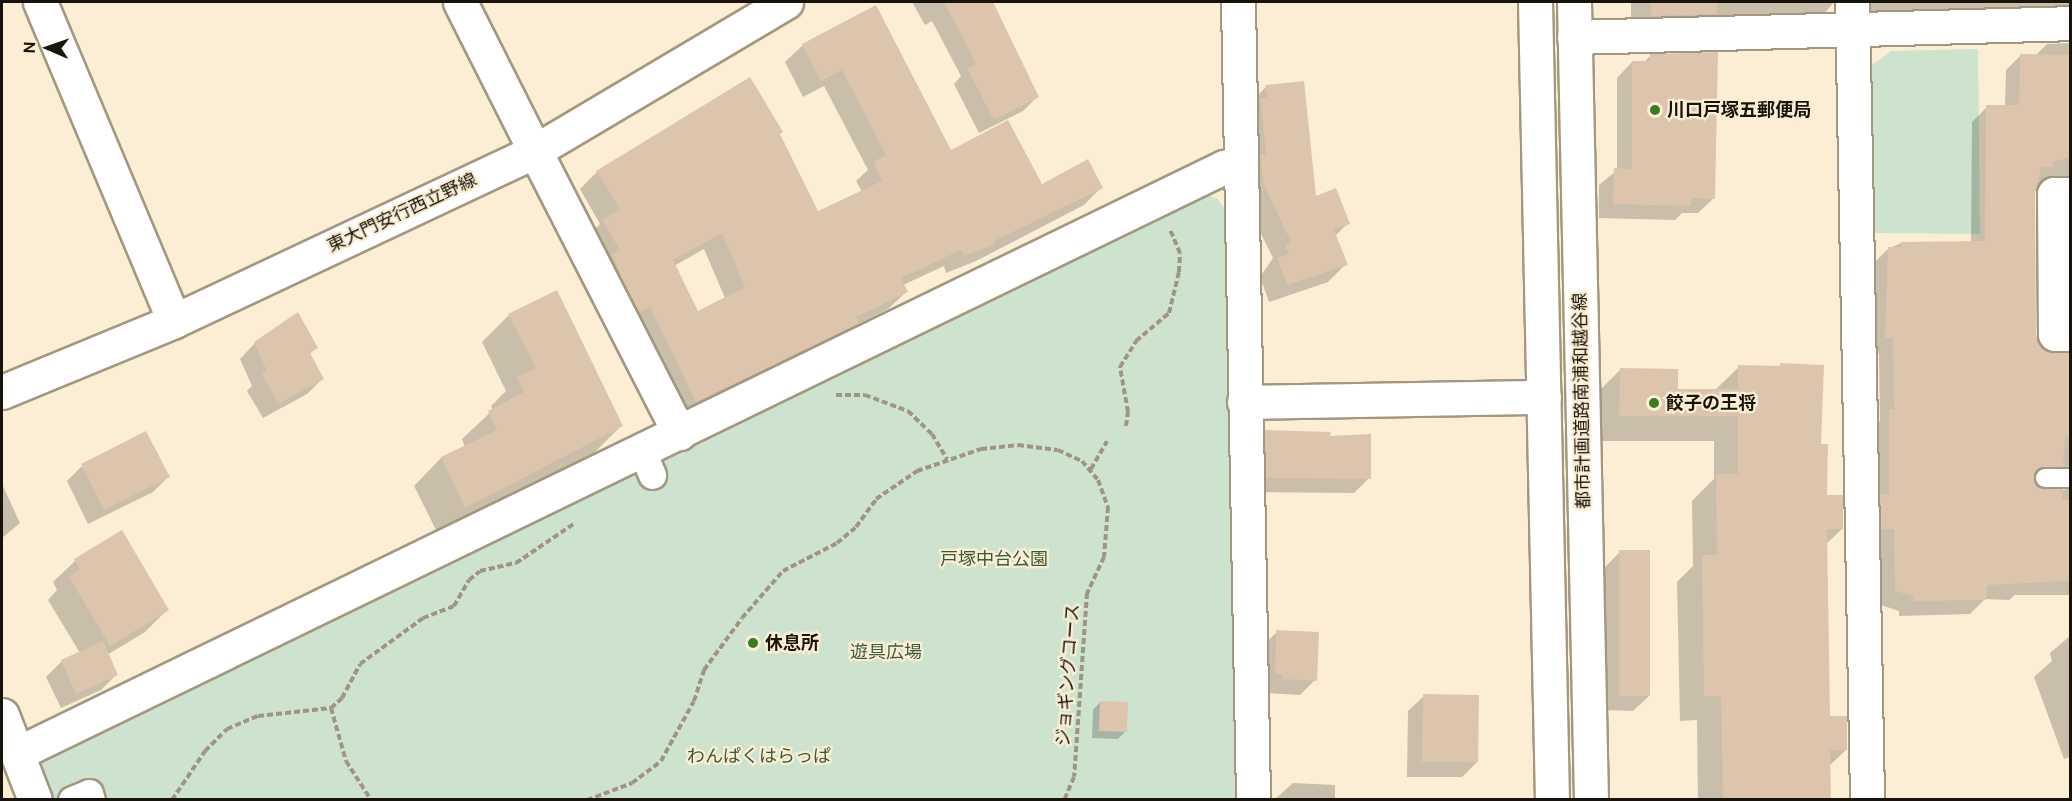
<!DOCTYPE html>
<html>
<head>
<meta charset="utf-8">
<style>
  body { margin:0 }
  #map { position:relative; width:2072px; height:801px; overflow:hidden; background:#fbeed4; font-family:"DM Sans","Noto Sans JP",sans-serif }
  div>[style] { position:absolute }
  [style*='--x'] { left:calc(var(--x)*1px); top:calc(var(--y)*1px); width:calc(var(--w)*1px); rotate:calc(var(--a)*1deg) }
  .green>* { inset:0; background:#cee3cd }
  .shadow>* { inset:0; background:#0003 }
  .building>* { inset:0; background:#ddc5ad }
  .path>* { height:4px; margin-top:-2px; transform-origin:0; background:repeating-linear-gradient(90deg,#9f9582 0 6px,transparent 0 9px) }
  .roads { filter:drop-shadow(2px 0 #a3977f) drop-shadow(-2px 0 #a3977f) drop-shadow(0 2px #a3977f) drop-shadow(0 -2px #a3977f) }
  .service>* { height:18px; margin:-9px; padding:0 9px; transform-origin:9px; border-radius:9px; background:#fff }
  .pedestrian>* { height:27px; margin:-13.5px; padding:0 13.5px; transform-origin:13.5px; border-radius:13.5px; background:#fff }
  .minor>* { height:33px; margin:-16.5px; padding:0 16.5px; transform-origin:16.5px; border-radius:16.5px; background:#fff }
  .tertiary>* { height:33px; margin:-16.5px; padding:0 16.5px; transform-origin:16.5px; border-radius:16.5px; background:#fff }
  .secondary>* { height:33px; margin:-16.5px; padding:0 16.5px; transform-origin:16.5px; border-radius:16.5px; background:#fff }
  .dots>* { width:16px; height:16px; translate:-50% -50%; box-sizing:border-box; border:3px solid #fbeed4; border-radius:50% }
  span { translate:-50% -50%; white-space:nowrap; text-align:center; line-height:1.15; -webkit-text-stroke:4.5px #fbeed4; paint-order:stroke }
  .poi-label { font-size:18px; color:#19140b; font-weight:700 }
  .left { translate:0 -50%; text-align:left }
  .street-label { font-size:18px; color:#19140b }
  .park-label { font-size:18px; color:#385d38 }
  .frame { position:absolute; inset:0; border:3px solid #19140b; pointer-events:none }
  .north { position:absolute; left:18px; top:18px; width:60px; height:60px; -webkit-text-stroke:4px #fbeed4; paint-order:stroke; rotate:272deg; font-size:16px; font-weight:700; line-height:24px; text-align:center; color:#19140b }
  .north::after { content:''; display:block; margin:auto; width:21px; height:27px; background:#19140b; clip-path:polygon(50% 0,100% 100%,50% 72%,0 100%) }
</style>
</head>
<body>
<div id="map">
  <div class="green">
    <i style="clip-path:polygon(1978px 49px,1980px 234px,1874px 233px,1872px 65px,1891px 51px)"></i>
    <i style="clip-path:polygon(1203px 193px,1218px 199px,1227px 213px,1239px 799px,42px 800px,32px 774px,39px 754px)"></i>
  </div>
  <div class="shadow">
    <i style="clip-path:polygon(912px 2px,982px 2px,1037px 97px,1023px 111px,979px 133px,954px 84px,961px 76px,932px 21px,925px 25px)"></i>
    <i style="clip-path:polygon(1631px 2px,2070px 2px,2070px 20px,1848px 12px,1833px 3px,1812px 29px,1631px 35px)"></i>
    <i style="clip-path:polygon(evenodd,875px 7px,950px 152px,1041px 186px,1101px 188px,1084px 205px,976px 261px,946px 273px,944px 266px,903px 285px,906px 292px,888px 309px,856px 325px,840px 340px,678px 419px,585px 239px,600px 224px,580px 189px,597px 172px,818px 213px,862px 192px,856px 181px,868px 170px,824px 86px,803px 97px,785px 62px,803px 45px,875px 7px,704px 249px,725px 298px,697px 313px,674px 266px,704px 249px)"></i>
    <i style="clip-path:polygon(evenodd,2070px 43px,2070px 202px,2064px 192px,2035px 191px,2035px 335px,2045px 352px,2070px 352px,2070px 595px,2015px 595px,2009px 600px,1985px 599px,1970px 614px,1899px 616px,1899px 611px,1881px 605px,1880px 543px,1866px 543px,1875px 426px,1880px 421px,1879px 353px,1870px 352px,1873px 264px,1888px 249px,1901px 243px,1971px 243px,1972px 122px,1987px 107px,2005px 107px,2006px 70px,2021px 55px,2035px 56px,2047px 44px,2070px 43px,2031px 482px,2061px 483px,2065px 490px,2045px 491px,2031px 482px)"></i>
    <i style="clip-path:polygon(1651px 55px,1714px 198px,1698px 213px,1682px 213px,1675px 220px,1599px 218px,1599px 185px,1617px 170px,1617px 78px,1632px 62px,1644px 62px)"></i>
    <i style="clip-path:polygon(1266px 87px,1315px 198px,1348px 223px,1335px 236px,1346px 264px,1328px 282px,1269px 302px,1260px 277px,1273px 258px,1245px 201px,1248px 105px)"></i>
    <i style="clip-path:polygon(509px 315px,621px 426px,594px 453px,438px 534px,414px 486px,441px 458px,465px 447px,462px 439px,493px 410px,491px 406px,506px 391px,482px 342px)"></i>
    <i style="clip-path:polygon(255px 343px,316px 347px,309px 355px,322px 379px,307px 394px,263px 418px,247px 391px,252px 386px,240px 359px)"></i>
    <i style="clip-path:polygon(1739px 367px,1820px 446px,1826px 497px,1842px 529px,1826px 544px,1829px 717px,1846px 750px,1829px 766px,1830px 800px,1698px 800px,1697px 720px,1680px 721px,1677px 582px,1693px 566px,1692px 501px,1714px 479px,1714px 441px,1595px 441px,1595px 395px,1620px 370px,1677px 391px,1715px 390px)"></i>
    <i style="clip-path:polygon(1266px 432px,1329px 438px,1369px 478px,1354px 493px,1251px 492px,1250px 447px)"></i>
    <i style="clip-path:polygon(82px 466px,168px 477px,153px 492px,88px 524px,67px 481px)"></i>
    <i style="clip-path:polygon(2px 484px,20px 523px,2px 538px)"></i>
    <i style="clip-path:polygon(1620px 552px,1649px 696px,1633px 711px,1605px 710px,1605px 567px)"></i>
    <i style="clip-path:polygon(75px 561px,167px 610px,145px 632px,107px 655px,117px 674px,101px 690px,61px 708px,46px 677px,61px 662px,80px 653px,48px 600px,57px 590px,53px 582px)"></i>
    <i style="clip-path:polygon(1277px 632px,1315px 680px,1300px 695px,1267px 693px,1261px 647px)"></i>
    <i style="clip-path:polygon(2070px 636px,2070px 757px,2064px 759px,2034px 677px,2052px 661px,2050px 653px)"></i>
    <i style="clip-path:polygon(1424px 696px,1477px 762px,1462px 777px,1407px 777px,1408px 711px)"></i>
    <i style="clip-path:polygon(1100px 702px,1126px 731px,1118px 739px,1092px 738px,1093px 710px)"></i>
    <i style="clip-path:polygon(1293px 783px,1335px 785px,1335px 800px,1274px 800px)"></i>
  </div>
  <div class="building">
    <i style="clip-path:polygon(944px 2px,993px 2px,1039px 97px,994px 120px,967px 68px,976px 64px)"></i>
    <i style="clip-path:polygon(1651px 2px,1717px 2px,1717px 14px,1651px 16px)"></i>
    <i style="clip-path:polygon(evenodd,876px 5px,951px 150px,1008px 120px,1042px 184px,1088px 159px,1103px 188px,994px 241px,995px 244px,964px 256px,961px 250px,901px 278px,908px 292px,856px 317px,860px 323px,696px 402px,650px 307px,639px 313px,627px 290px,612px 254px,620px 250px,602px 220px,620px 209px,596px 171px,750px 77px,783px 132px,780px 134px,818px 211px,882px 181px,873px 162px,886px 155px,842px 70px,821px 81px,802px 44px,876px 5px,722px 233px,745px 287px,698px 311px,673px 260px,722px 233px)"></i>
    <i style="clip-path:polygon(1718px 52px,1715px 199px,1692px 198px,1691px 206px,1613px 204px,1614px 168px,1632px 169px,1632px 61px,1650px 61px,1650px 54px)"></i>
    <i style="clip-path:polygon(2020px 54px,2070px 55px,2070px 157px,2053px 162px,2054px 167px,2041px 167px,2035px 194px,2036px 335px,2046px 350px,2070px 353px,2070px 437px,2065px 437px,2063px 467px,2040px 468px,2034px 477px,2039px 487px,2063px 489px,2062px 500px,2070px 500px,2070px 581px,1987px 585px,1986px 600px,1913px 601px,1913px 596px,1895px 591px,1894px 529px,1881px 529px,1880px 494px,1889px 494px,1889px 409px,1894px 409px,1893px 338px,1885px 338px,1888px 247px,1901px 247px,1901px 242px,1985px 241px,1986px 105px,2019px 105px)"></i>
    <i style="clip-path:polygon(1304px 81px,1316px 196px,1336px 188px,1350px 224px,1334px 230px,1348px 265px,1287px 285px,1277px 258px,1289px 254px,1285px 244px,1291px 242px,1263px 183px,1260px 155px,1266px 154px,1260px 99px,1267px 98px,1265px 85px)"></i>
    <i style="clip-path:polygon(557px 290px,623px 426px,465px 508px,441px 457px,497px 430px,488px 411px,524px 392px,517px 377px,536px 368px,508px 314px)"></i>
    <i style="clip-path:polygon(298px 312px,318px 348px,310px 353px,324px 379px,278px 404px,262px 374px,267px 371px,254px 342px)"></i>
    <i style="clip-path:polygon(1780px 363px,1824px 365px,1821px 444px,1828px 444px,1827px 495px,1843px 495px,1843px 529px,1827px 529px,1830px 716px,1847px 716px,1847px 750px,1830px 750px,1831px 800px,1723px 800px,1721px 696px,1704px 696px,1702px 555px,1717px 555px,1716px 474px,1738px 474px,1738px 416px,1619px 416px,1620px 368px,1678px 369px,1678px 389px,1738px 389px,1738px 365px,1780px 366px)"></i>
    <i style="clip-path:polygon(1265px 430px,1331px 432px,1330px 436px,1371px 434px,1371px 479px,1266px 478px)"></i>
    <i style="clip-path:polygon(146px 431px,170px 477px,104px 510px,81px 464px)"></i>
    <i style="clip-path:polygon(122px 530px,169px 610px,110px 646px,69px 577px,80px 570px,74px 559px)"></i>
    <i style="clip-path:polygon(1619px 550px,1650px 550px,1650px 696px,1619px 696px)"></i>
    <i style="clip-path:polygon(1276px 630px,1319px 632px,1317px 681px,1282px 679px,1282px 675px,1275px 674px)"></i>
    <i style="clip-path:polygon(103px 641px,118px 675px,76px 694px,61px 660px)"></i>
    <i style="clip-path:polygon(1423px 694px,1479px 695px,1478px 762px,1422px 762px)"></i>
    <i style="clip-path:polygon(1100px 701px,1128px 702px,1127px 732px,1099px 731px)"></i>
  </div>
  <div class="path">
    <i style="--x:836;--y:395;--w:29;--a:0"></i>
    <i style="--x:865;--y:395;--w:46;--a:20.4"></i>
    <i style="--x:908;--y:411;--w:33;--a:44"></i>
    <i style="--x:932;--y:434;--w:29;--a:59"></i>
    <i style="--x:1126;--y:426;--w:14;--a:-82"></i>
    <i style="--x:1128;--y:412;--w:46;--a:-100.1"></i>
    <i style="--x:1120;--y:367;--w:31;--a:-58"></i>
    <i style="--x:1136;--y:341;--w:43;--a:-40.3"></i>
    <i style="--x:1169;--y:313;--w:42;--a:-76.3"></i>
    <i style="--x:1179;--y:272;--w:19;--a:-87"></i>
    <i style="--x:1180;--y:253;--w:26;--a:-113"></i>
    <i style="--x:1091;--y:469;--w:32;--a:-60"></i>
    <i style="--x:331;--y:708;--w:15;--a:-42"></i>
    <i style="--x:342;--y:698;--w:38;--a:-62"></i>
    <i style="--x:360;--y:664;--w:78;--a:-36.1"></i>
    <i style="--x:423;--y:618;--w:33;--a:-21"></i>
    <i style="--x:454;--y:606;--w:30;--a:-60"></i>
    <i style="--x:469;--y:580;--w:14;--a:-39"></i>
    <i style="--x:480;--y:571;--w:37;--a:-13"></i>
    <i style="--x:516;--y:563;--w:71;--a:-34.1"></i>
    <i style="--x:172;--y:800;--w:59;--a:-56"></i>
    <i style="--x:205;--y:751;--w:31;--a:-45"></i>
    <i style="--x:227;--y:729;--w:34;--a:-23"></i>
    <i style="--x:258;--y:716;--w:73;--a:-6.3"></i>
    <i style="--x:331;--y:708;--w:55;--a:74.2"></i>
    <i style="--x:346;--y:761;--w:46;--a:57.3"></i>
    <i style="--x:587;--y:800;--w:48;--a:-20.7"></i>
    <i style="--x:632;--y:783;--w:36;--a:-37"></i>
    <i style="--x:661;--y:761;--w:68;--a:-61.2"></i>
    <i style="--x:694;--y:701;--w:33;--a:-72"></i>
    <i style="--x:704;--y:670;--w:64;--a:-53.8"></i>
    <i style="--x:742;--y:618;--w:62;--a:-48.9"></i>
    <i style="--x:783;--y:571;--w:61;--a:-27.4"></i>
    <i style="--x:837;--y:543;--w:25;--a:-40"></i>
    <i style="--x:856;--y:527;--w:34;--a:-54"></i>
    <i style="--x:876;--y:499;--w:50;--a:-34.3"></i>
    <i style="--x:917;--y:471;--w:68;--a:-19"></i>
    <i style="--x:981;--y:449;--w:37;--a:-6"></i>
    <i style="--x:1018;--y:445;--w:40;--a:7.1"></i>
    <i style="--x:1058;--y:450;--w:26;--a:25"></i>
    <i style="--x:1082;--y:461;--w:25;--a:50"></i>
    <i style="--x:1098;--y:480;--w:29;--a:70"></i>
    <i style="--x:1108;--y:507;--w:50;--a:94.6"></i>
    <i style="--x:1104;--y:557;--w:40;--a:115"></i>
    <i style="--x:1087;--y:593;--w:184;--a:94"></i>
    <i style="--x:1074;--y:777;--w:25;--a:113"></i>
  </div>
  <div class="roads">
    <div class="service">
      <i style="--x:2045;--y:478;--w:25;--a:0"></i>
    </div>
    <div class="pedestrian">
      <i style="--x:642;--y:451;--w:26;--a:67"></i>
      <i style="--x:72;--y:800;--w:18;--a:-22"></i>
      <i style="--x:89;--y:793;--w:7;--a:74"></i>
    </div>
    <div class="minor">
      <i style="--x:40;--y:2;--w:346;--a:67.2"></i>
      <i style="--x:1238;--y:2;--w:798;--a:88.92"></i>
      <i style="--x:1852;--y:2;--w:798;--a:88.92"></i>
      <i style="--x:1574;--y:37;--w:496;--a:-1.6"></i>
      <i style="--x:535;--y:151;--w:317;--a:62.9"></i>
      <i style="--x:2070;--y:194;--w:16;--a:180"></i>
      <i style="--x:2054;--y:194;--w:140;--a:89.6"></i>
      <i style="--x:2055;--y:334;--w:15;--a:0"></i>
      <i style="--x:1244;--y:402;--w:300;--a:-1"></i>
      <i style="--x:2;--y:715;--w:91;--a:68.8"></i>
      <i style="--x:18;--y:753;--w:1341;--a:-25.92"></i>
      <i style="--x:1224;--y:167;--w:17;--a:-13"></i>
    </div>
    <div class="tertiary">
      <i style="--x:460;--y:2;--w:167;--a:63.3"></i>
      <i style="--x:1535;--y:2;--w:798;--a:88.78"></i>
      <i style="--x:1574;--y:2;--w:798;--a:88.78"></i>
    </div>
    <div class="secondary">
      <i style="--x:2;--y:392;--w:186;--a:-22.4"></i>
      <i style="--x:174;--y:321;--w:399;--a:-25.2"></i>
      <i style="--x:535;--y:151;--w:292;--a:-30.7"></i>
    </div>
  </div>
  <div class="dots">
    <i style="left:1655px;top:110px;background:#387d21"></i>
    <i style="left:1654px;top:403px;background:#387d21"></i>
    <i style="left:753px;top:643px;background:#387d21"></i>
  </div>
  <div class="poi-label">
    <span class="left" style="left:1667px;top:110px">川口戸塚五郵便局</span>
    <span class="left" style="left:1666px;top:403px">餃子の王将</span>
    <span class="left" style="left:765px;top:643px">休息所</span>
  </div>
  <div class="street-label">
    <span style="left:402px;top:213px;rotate:-25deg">東大門安行西立野線</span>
    <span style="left:1582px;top:401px;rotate:-91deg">都市計画道路南浦和越谷線</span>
    <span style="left:1068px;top:675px;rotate:-86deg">ジョギングコース</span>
  </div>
  <div class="park-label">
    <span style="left:994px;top:559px">戸塚中台公園</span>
    <span style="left:886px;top:652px">遊具広場</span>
    <span style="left:759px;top:756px">わんぱくはらっぱ</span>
  </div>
  <div class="frame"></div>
  <div class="north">N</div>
</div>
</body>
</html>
